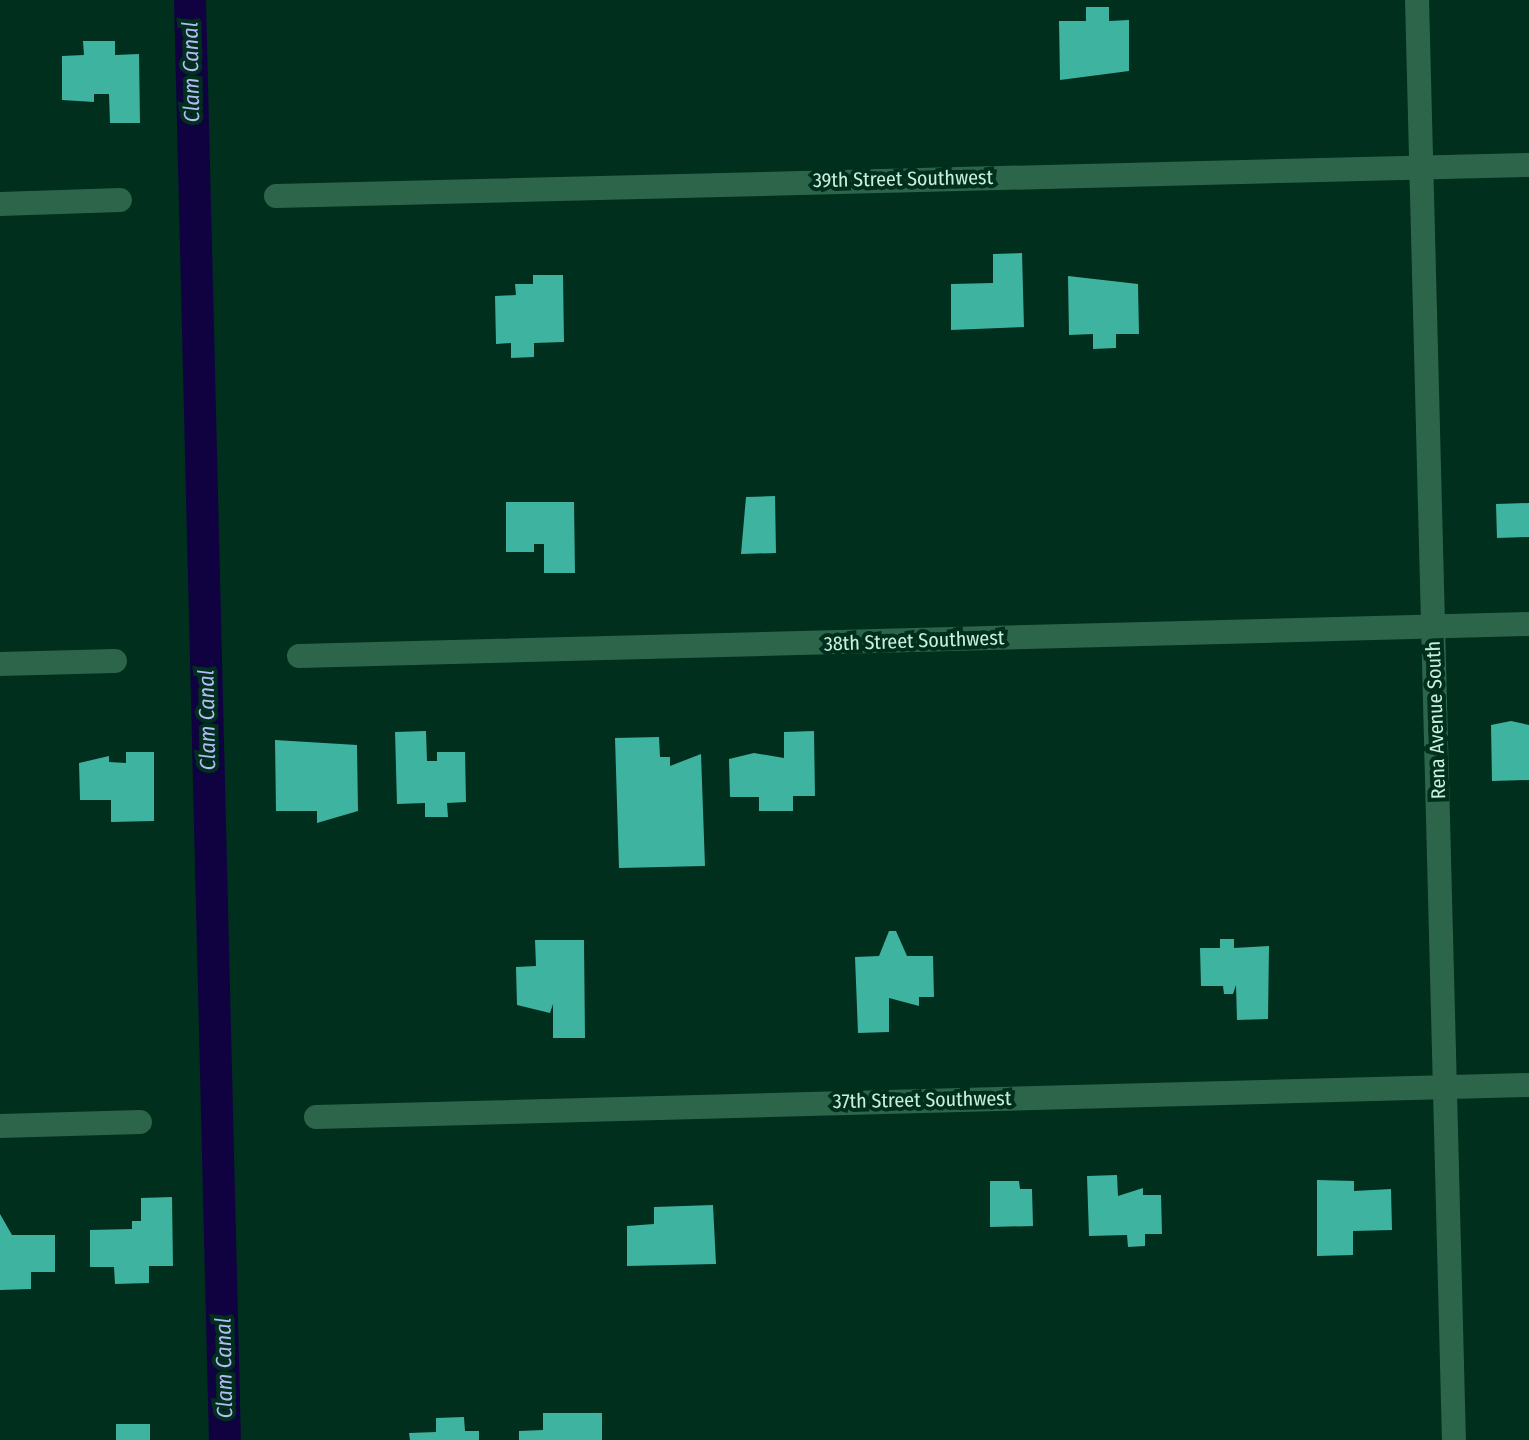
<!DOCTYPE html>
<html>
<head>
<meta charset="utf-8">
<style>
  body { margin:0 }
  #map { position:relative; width:1529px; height:1440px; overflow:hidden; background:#012f1d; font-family:"Fira Sans Condensed",sans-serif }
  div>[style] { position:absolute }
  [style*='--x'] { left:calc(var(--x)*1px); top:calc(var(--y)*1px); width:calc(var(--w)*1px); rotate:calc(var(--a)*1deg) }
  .canal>* { height:32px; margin:-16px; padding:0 16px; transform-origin:16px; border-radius:16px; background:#100241 }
  .building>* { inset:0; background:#3eb3a0 }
  .minor>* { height:24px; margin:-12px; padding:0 12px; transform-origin:12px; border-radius:12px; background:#2c654a }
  span { translate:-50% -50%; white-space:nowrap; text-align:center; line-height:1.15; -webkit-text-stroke:8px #012f1d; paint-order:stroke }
  .street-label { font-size:20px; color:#c9f0da }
  .water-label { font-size:22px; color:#b6bbf6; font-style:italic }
</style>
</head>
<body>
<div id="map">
  <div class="canal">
    <i style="--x:190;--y:0;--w:1440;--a:88.61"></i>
  </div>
  <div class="building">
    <i style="clip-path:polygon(1086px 7px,1109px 7px,1109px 21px,1129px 20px,1129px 71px,1060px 80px,1059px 21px,1086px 21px)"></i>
    <i style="clip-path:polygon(83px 41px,115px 41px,115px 55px,139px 54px,140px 123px,110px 123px,109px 94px,94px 94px,94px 102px,62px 100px,62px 56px,84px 55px)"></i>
    <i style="clip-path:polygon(1022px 253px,1024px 327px,951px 330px,951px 284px,993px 283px,993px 254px)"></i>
    <i style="clip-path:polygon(533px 275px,563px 275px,564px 342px,534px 343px,534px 357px,511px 358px,511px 343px,496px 344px,495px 296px,516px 295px,515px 284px,533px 284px)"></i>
    <i style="clip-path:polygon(1068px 276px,1138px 284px,1139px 334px,1116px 334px,1116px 348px,1093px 349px,1093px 334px,1069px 335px)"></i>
    <i style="clip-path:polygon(775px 496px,776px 553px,741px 554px,746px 497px)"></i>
    <i style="clip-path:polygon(506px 502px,574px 502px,575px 573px,544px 573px,544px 544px,534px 544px,534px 552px,506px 552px)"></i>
    <i style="clip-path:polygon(1529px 503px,1529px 537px,1497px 538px,1496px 504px)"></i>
    <i style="clip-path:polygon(1511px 721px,1529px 725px,1529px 780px,1492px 781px,1491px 725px)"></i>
    <i style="clip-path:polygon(426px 731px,427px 761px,437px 761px,437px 752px,465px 752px,466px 802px,447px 803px,448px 817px,425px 817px,425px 803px,397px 804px,395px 732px)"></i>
    <i style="clip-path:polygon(814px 731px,815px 796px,793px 796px,793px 811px,759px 811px,759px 797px,730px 797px,729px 759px,754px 753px,784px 758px,784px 732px)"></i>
    <i style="clip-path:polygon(659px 737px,660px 757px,670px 757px,670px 766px,701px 754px,705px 866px,619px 868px,615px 738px)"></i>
    <i style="clip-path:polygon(275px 740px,357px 745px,358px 811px,317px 823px,317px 811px,276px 811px)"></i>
    <i style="clip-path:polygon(126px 752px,154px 752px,154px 821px,111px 822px,111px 800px,80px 800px,79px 763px,109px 756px,109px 762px,126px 763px)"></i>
    <i style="clip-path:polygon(889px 931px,896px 931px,907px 956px,933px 956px,934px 997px,919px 997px,919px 1006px,889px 998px,889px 1032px,858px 1033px,855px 957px,879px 956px)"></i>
    <i style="clip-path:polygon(1220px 939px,1234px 939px,1234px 948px,1269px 946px,1268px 1019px,1237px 1020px,1236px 985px,1233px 994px,1224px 994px,1223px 986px,1201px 986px,1200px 948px,1220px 948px)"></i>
    <i style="clip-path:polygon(535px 940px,584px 940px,585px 1038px,553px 1038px,553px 1004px,550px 1013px,517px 1005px,516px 967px,536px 966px)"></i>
    <i style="clip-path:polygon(1117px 1175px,1118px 1196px,1143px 1188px,1143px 1195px,1161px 1195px,1162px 1234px,1145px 1234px,1145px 1246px,1128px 1247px,1127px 1235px,1089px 1236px,1087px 1176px)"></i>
    <i style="clip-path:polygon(1317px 1180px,1354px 1181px,1354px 1191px,1391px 1189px,1392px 1230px,1353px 1231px,1353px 1255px,1317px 1256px)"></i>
    <i style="clip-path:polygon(990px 1181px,1019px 1181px,1020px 1189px,1032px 1189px,1033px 1226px,990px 1227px)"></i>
    <i style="clip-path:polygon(172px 1197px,173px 1266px,149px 1266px,149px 1283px,115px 1284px,114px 1267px,90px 1267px,90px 1230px,132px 1229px,132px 1221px,141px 1221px,141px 1198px)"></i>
    <i style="clip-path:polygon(713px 1205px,716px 1264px,627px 1266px,627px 1226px,654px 1224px,654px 1207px)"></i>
    <i style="clip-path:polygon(0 1214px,12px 1235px,55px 1235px,55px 1272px,31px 1272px,31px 1289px,0 1290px)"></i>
    <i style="clip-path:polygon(543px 1413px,602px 1413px,602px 1440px,519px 1440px,519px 1431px,543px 1430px)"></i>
    <i style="clip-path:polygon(464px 1417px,465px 1431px,479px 1431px,479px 1440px,410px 1440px,409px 1433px,436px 1432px,436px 1418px)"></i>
    <i style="clip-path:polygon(116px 1424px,150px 1424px,150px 1440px,116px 1440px)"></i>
  </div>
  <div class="minor">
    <i style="--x:1417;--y:0;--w:1440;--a:88.53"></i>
    <i style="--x:276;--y:196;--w:1253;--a:-1.42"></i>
    <i style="--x:0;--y:204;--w:120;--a:-1.9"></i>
    <i style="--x:299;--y:656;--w:1230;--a:-1.49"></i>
    <i style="--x:0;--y:664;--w:115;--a:-1.5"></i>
    <i style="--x:316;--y:1117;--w:1213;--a:-1.51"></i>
    <i style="--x:0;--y:1126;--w:140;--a:-1.6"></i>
  </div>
  <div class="street-label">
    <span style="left:903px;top:179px;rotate:-1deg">39th Street Southwest</span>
    <span style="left:914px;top:641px;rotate:-2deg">38th Street Southwest</span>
    <span style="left:1436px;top:720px;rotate:-92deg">Rena Avenue South</span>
    <span style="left:922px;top:1100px;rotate:-1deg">37th Street Southwest</span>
  </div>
  <div class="water-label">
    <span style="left:191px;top:72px;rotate:-91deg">Clam Canal</span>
    <span style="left:207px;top:720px;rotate:-91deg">Clam Canal</span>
    <span style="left:224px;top:1368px;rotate:-91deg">Clam Canal</span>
  </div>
</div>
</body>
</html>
